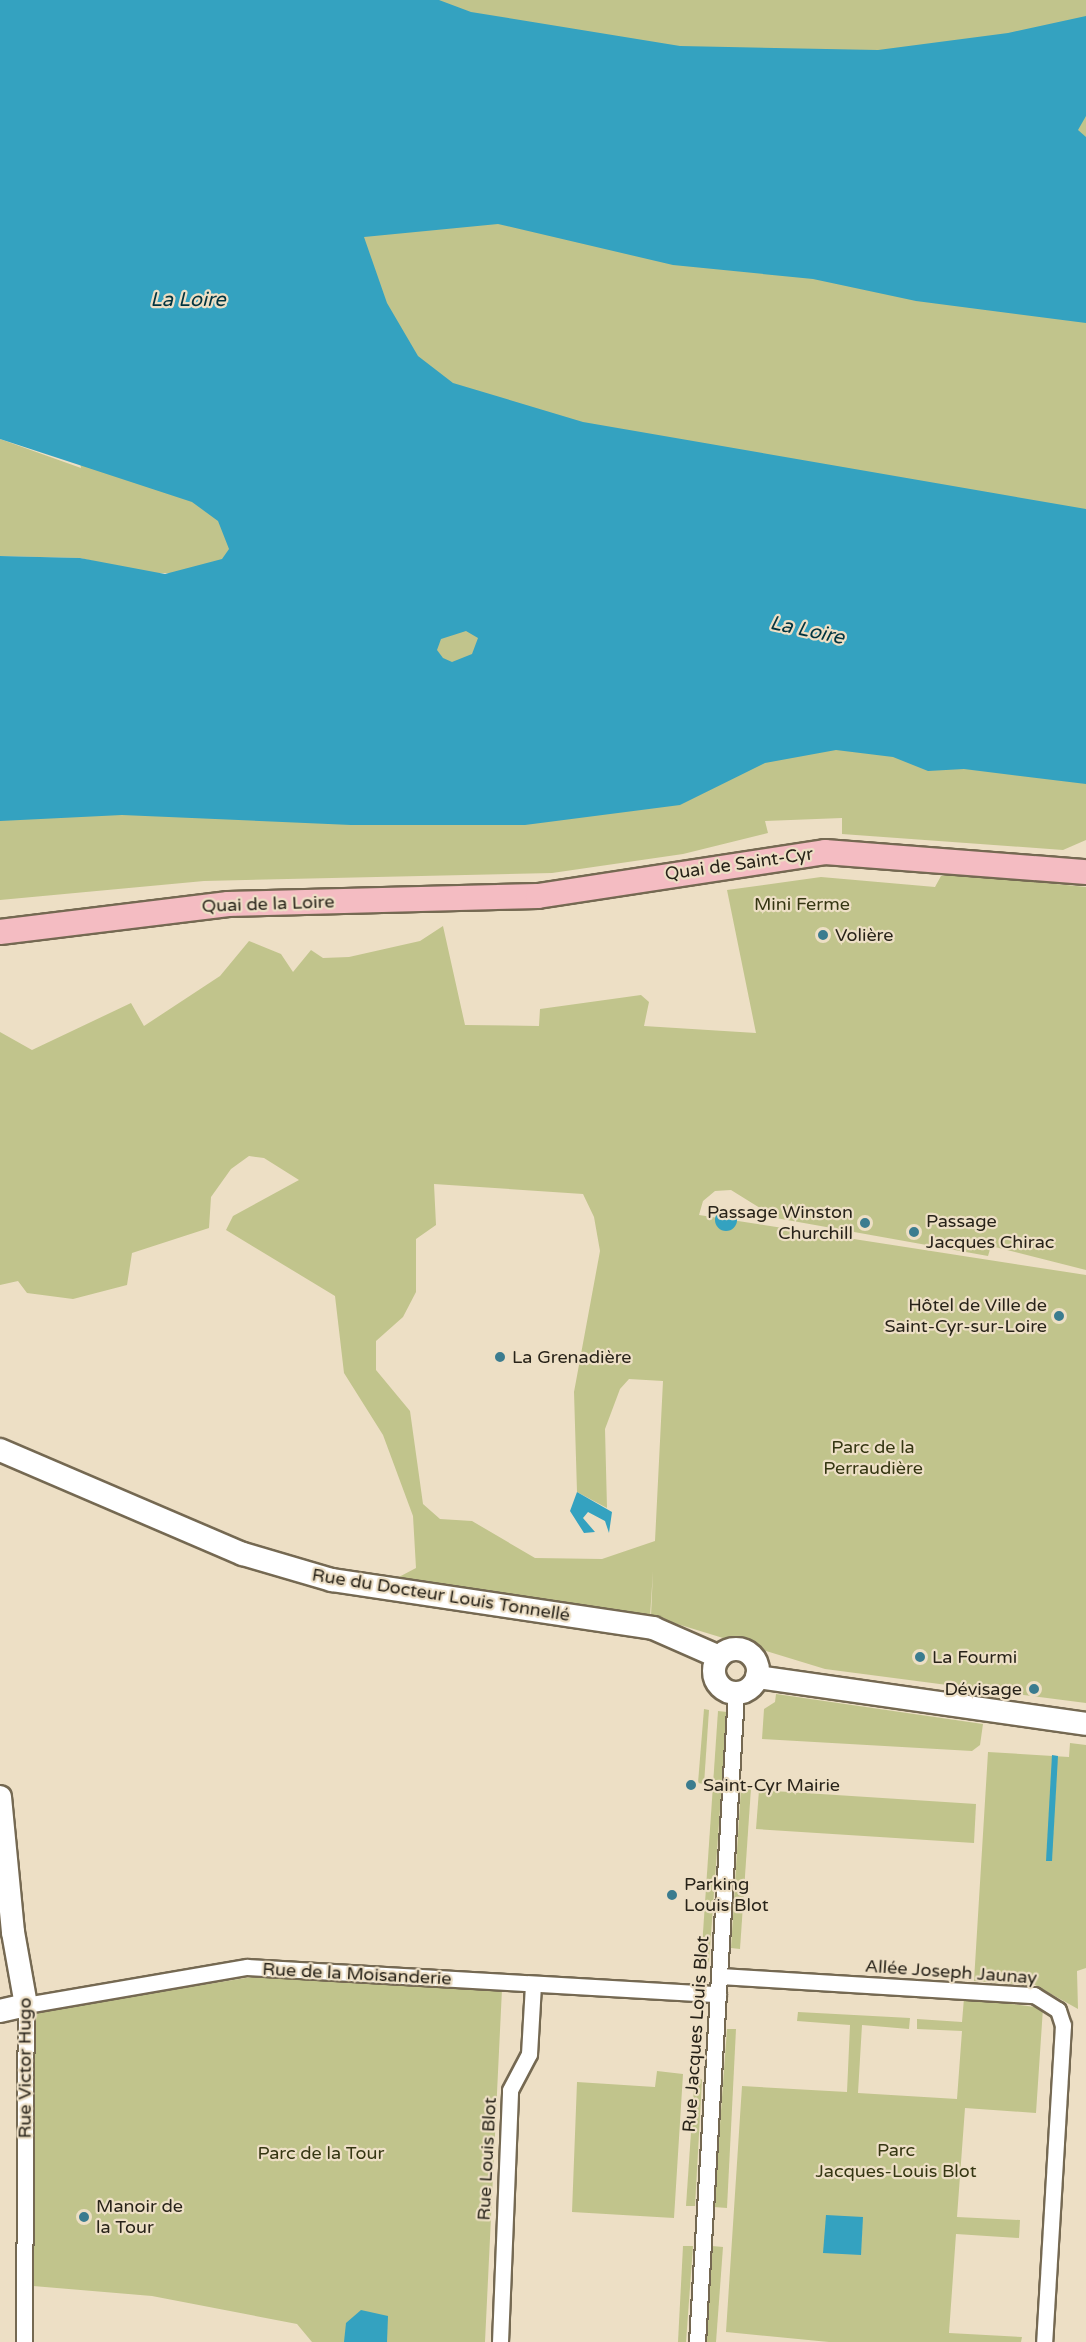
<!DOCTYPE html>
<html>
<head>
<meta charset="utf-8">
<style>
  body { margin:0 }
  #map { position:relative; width:1086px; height:2342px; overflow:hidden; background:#eddfc5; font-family:"Varela Round",sans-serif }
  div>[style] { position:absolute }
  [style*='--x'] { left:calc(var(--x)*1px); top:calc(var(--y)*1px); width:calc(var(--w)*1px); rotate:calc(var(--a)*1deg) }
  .green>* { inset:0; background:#c1c48c }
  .water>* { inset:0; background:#34a2c0 }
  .round { border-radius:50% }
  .roads { filter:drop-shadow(2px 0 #756952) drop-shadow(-2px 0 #756952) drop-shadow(0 2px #756952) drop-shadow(0 -2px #756952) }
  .street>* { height:15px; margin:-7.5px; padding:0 7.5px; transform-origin:7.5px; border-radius:7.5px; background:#fff }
  .secondary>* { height:22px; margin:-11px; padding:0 11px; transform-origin:11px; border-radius:11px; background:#fff }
  .secondary>.ring { margin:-11px; padding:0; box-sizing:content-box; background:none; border:22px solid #fff; border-radius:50% }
  .primary>* { height:24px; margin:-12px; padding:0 12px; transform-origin:12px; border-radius:12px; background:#f4bcc2 }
  .dots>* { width:16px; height:16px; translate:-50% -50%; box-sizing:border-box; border:3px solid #eddfc5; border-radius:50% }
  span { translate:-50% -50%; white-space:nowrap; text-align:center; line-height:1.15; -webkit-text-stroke:4.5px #eddfc5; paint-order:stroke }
  .street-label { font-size:18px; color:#282319 }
  .park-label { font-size:18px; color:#353612 }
  .poi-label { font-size:18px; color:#282319 }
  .left { translate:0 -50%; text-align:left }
  .right { translate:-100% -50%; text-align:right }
  .water-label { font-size:20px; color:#003440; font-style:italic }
</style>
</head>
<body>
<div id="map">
  <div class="green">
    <i style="clip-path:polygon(0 0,1086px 0,1086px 840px,1063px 850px,842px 834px,842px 818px,765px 821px,768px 833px,683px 854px,552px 873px,204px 881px,0 900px,0 571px,172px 575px,173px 573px,143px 573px,80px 558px,0 556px,0 439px,81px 468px)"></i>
    <i style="clip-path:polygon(evenodd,954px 874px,1086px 887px,1086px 1270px,991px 1246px,988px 1256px,776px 1218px,731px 1190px,715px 1191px,703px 1201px,699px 1215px,1086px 1275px,1086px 1703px,825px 1669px,651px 1616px,653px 1571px,650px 1617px,397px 1578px,416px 1568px,413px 1516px,383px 1435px,344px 1373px,335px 1296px,226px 1230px,233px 1216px,299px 1180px,264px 1158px,249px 1156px,231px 1169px,211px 1197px,209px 1228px,132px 1253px,127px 1285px,73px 1299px,27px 1293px,18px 1281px,0 1285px,0 1032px,32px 1050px,131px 1003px,144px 1026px,220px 976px,249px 941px,281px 954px,293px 972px,311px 950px,323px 958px,349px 957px,420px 941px,443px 926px,465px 1025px,539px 1026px,540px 1009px,641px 995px,649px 1002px,644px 1026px,756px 1033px,727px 890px,821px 877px,935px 887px,941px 876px,954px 874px,434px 1184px,583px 1194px,594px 1217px,600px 1251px,574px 1392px,577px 1492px,607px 1508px,605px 1429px,620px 1389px,629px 1379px,663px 1381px,655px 1541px,602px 1559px,535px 1558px,472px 1521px,440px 1519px,423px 1504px,410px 1411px,376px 1370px,376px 1341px,403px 1317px,416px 1292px,416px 1239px,436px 1225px,434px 1184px)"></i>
    <i style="clip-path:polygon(776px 1694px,983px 1724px,980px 1745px,972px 1751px,762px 1739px,764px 1709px,775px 1702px)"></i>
    <i style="clip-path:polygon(704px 1709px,709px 1710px,704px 1784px,698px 1783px)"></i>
    <i style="clip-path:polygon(718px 1711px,727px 1712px,709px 1962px,701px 1962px)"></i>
    <i style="clip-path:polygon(1070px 1743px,1086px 1745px,1086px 1968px,1077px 1971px,1078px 2009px,1035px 1985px,974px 1981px,988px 1752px,1069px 1757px)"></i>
    <i style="clip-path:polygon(741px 1787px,751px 1788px,740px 1949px,731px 1948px)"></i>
    <i style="clip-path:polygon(759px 1790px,976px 1804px,974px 1843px,756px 1829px)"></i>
    <i style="clip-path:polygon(252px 1977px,502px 1989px,485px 2342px,312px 2342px,297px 2324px,152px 2296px,33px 2286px,33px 2012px)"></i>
    <i style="clip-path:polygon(964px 1998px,1043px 2008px,1036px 2113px,965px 2108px,957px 2217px,1020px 2220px,1019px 2238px,956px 2234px,949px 2333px,1022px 2337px,1021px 2342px,829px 2342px,726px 2332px,742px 2086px,847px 2092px,850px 2025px,797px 2021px,798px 2012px,910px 2018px,909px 2029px,862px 2025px,858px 2093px,957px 2099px,962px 2031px,917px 2029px,917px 2019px,962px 2022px)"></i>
    <i style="clip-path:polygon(727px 2029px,736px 2029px,727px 2208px,714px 2207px)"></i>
    <i style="clip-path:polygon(657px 2071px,683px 2074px,674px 2218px,572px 2212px,577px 2082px,655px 2087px)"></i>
    <i style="clip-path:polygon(695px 2073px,702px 2080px,695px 2206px,686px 2206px)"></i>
    <i style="clip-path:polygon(683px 2246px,693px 2246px,686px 2342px,678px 2342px)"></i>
    <i style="clip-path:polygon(712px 2246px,723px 2247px,716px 2342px,706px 2342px)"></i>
  </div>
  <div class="water">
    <i style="clip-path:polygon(evenodd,0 0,439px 0,471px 12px,680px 46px,878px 50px,1008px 33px,1086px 16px,1086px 116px,1078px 130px,1086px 137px,1086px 323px,916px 301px,813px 279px,673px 265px,498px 224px,364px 237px,387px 303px,418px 356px,453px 383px,583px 422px,1086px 509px,1086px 784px,964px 769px,928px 771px,893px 757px,836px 750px,765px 763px,680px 805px,525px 825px,351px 825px,122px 815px,0 821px,0 556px,80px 558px,165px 574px,222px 559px,229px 549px,218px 521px,192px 502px,0 439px,0 0,466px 631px,478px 638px,472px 654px,452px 662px,443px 658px,437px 650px,441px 639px,466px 631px)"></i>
    <i class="round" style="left:715px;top:1209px;width:22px;height:22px"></i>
    <i style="clip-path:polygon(577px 1492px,612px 1512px,609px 1533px,605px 1521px,588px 1512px,583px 1518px,595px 1532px,584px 1533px,570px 1511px)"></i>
    <i style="clip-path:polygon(1052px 1755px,1058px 1756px,1052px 1861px,1046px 1861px)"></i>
    <i style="clip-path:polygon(826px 2215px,863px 2217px,861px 2255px,823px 2253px)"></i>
    <i style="clip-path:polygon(361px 2310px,388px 2316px,387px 2342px,344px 2342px,346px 2323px)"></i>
  </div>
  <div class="roads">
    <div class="street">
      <i style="--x:720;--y:1976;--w:315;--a:3.5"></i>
      <i style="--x:1034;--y:1995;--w:28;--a:32"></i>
      <i style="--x:1058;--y:2010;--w:16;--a:72"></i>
      <i style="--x:1063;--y:2025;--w:318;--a:93.4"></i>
      <i style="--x:24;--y:2342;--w:337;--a:-89.7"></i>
      <i style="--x:26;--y:2005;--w:224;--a:-9.8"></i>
      <i style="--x:247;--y:1967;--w:472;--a:3.3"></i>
      <i style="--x:500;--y:2342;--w:252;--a:-87.7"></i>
      <i style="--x:510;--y:2090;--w:41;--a:-62.2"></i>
      <i style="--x:529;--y:2054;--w:70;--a:-86.7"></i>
      <i style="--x:697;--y:2342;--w:650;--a:-86.56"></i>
    </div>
    <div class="secondary">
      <i style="--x:0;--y:1450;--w:264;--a:23.2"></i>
      <i style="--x:243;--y:1554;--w:93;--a:16.3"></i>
      <i style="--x:332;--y:1580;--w:325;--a:8.5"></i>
      <i style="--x:653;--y:1628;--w:72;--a:23.7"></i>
      <i class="ring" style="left:714px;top:1649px;width:22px;height:22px"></i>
      <i style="--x:757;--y:1677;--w:332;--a:8.1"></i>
      <i style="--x:0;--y:1797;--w:136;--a:84.5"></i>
      <i style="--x:13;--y:1932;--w:74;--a:79.9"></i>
      <i style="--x:26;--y:2005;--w:27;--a:167"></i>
    </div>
    <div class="primary">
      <i style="--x:0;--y:932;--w:230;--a:-7"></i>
      <i style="--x:228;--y:904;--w:310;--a:-1.5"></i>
      <i style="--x:538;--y:896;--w:290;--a:-8.7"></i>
      <i style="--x:825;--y:852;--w:262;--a:4.4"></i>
    </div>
  </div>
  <div class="dots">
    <i style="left:823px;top:935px;background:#3b7c8f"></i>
    <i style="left:865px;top:1223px;background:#3b7c8f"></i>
    <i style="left:914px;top:1232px;background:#3b7c8f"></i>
    <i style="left:1059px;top:1316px;background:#3b7c8f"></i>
    <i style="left:500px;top:1357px;background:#3b7c8f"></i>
    <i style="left:920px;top:1657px;background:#3b7c8f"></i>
    <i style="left:1034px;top:1689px;background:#3b7c8f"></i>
    <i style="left:691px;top:1785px;background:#3b7c8f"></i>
    <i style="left:672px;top:1895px;background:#3b7c8f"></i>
    <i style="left:84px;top:2217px;background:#3b7c8f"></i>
  </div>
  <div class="street-label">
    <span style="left:739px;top:864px;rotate:-8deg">Quai de Saint-Cyr</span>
    <span style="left:268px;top:904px;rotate:-2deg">Quai de la Loire</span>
    <span style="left:441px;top:1595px;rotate:9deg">Rue du Docteur Louis Tonnellé</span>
    <span style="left:951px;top:1972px;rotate:4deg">Allée Joseph Jaunay</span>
    <span style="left:357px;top:1974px;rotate:3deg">Rue de la Moisanderie</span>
    <span style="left:696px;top:2034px;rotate:-86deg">Rue Jacques Louis Blot</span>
    <span style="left:25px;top:2068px;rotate:-90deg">Rue Victor Hugo</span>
    <span style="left:487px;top:2159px;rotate:-87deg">Rue Louis Blot</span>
  </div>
  <div class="park-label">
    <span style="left:802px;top:904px">Mini Ferme</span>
    <span style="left:873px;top:1458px">Parc de la<br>Perraudière</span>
    <span style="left:896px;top:2161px">Parc<br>Jacques-Louis Blot</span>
    <span style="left:321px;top:2153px">Parc de la Tour</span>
  </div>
  <div class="poi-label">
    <span class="left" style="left:835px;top:935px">Volière</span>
    <span class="right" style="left:853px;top:1223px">Passage Winston<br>Churchill</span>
    <span class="left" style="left:926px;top:1232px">Passage<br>Jacques Chirac</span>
    <span class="right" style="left:1047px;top:1316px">Hôtel de Ville de<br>Saint-Cyr-sur-Loire</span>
    <span class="left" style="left:512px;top:1357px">La Grenadière</span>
    <span class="left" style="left:932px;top:1657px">La Fourmi</span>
    <span class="right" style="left:1022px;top:1689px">Dévisage</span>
    <span class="left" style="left:703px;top:1785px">Saint-Cyr Mairie</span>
    <span class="left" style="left:684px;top:1895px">Parking<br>Louis Blot</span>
    <span class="left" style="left:96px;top:2217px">Manoir de<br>la Tour</span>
  </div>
  <div class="water-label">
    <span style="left:188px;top:300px">La Loire</span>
    <span style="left:807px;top:631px;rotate:12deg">La Loire</span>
  </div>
</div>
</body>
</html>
